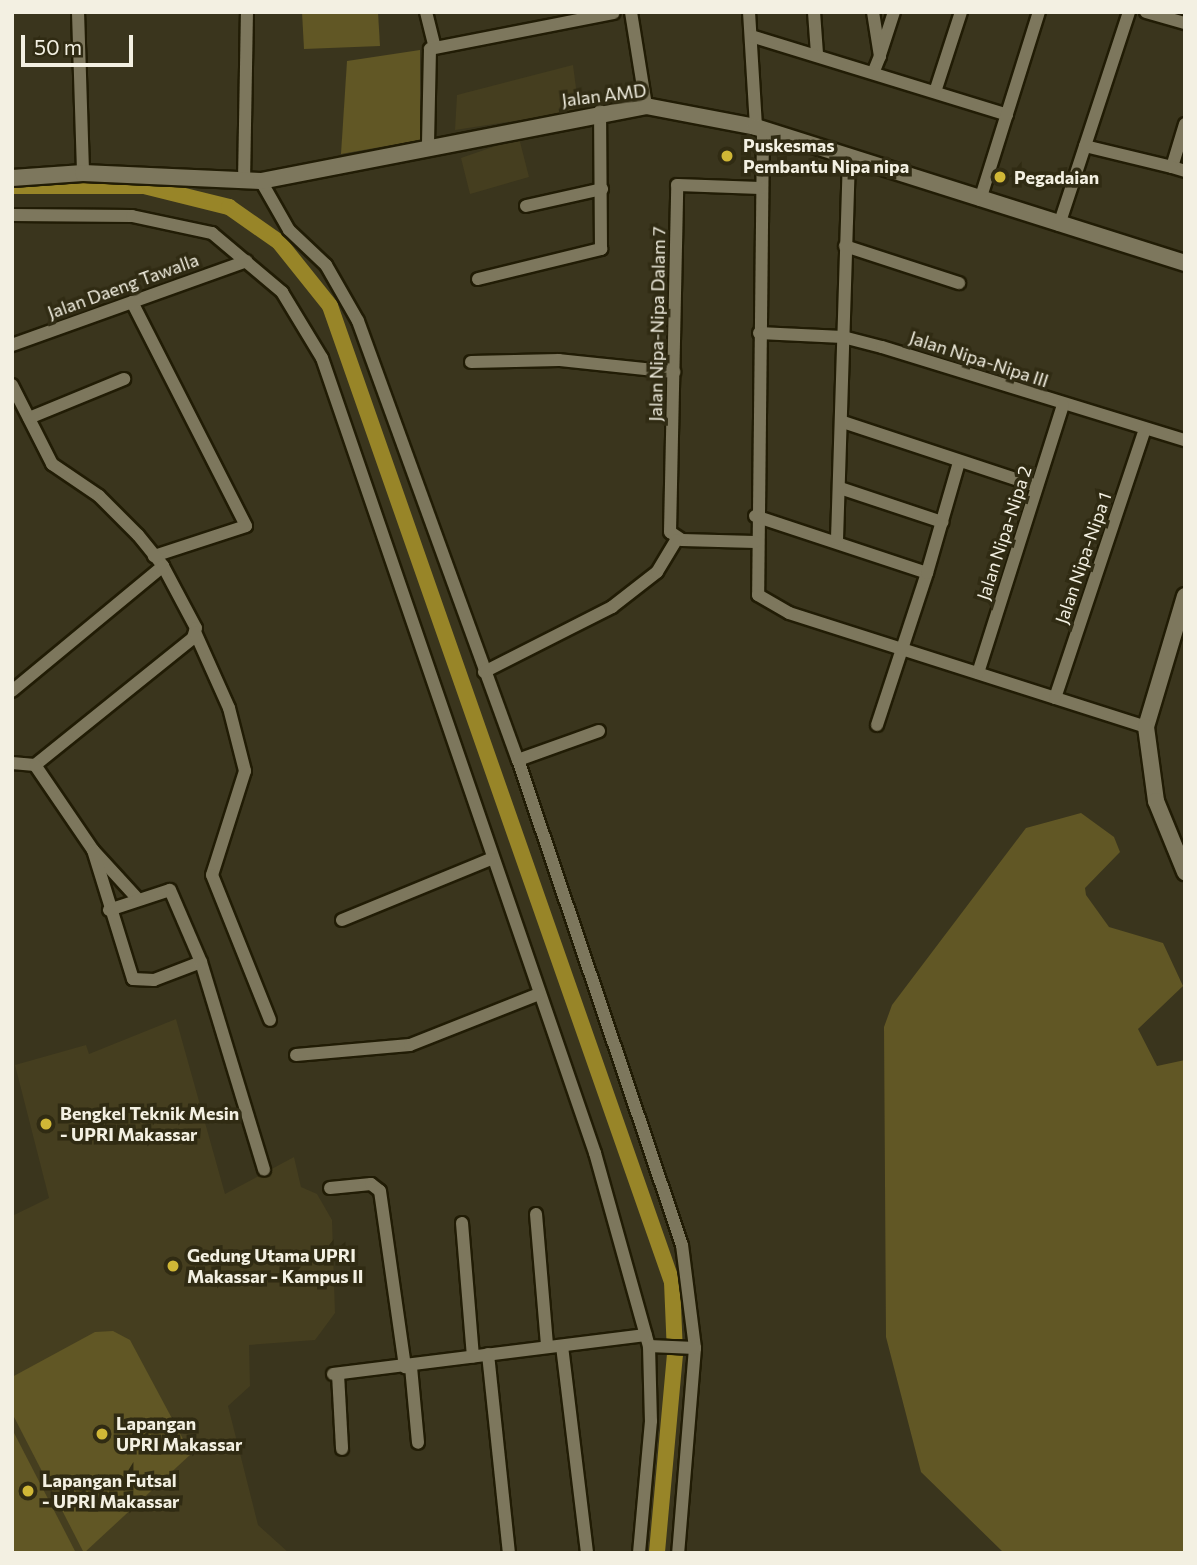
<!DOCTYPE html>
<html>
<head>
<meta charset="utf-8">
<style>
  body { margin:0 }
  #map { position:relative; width:1197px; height:1565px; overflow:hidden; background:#3a351d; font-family:Commissioner,sans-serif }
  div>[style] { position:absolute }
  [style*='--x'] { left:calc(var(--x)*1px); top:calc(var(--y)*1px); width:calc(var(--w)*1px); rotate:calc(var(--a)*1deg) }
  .built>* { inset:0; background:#453e1f }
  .green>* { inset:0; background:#615725 }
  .canal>* { height:16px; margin:-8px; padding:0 8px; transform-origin:8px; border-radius:8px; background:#988528 }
  .roads { filter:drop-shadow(2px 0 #211c05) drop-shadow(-2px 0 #211c05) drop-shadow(0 2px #211c05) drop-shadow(0 -2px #211c05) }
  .street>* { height:12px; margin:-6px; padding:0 6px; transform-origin:6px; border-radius:6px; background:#7d775d }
  .secondary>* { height:16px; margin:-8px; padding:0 8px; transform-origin:8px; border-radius:8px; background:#7d775d }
  .dots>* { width:19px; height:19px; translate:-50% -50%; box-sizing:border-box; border:4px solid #302b13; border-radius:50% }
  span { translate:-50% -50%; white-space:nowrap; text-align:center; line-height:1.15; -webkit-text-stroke:7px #302b13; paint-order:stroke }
  .street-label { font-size:18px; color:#f3f0e2 }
  .poi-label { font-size:18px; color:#f3f0e2; font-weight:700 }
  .left { translate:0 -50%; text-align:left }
  .frame { position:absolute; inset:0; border:14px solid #f3f0e2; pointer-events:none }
  .scale { position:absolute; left:21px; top:35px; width:112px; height:32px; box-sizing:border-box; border:4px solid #f3f0e2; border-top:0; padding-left:9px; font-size:21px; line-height:24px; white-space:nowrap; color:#f3f0e2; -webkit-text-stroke:5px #302b13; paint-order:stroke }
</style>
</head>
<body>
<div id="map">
  <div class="built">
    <i style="clip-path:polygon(573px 65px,579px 111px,455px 130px,457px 95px)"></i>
    <i style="clip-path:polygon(519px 138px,529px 177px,470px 194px,461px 158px)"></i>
    <i style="clip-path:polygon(176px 1019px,225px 1194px,294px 1157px,301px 1187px,317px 1194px,332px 1220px,335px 1313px,315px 1340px,249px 1345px,250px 1386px,228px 1406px,258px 1525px,289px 1553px,12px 1553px,12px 1216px,49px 1198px,15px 1065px,86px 1045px,89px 1054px)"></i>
  </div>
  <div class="green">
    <i style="clip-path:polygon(302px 12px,378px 12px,380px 46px,304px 49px)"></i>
    <i style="clip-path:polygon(420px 50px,420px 140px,341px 154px,347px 61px)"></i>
    <i style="clip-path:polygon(1081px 813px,1114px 837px,1120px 852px,1085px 888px,1086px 895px,1109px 927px,1163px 943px,1183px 986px,1138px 1029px,1157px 1066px,1185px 1060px,1185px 1553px,1004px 1553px,921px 1472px,886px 1337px,884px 1027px,892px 1005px,1026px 828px)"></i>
    <i style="clip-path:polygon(113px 1331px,130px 1340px,191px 1454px,84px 1553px,12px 1413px,12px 1377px,95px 1332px)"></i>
    <i style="clip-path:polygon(12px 1429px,76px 1553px,12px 1553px)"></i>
  </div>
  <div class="canal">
    <i style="--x:12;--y:186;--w:132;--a:0"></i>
    <i style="--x:144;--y:186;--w:88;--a:13.9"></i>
    <i style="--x:229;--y:207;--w:61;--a:35"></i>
    <i style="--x:279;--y:242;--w:82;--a:51.4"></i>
    <i style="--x:330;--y:306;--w:1034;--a:70.69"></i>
    <i style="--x:672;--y:1282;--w:72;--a:87.6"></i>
    <i style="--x:675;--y:1354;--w:200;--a:95.2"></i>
  </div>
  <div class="roads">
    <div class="street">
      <i style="--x:78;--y:12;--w:161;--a:88.2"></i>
      <i style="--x:426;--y:12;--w:36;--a:76"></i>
      <i style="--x:631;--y:12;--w:95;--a:80.9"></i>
      <i style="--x:749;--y:12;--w:115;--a:86.5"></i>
      <i style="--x:814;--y:12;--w:42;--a:85.9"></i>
      <i style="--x:873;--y:12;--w:45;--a:81"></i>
      <i style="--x:880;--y:56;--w:16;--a:112"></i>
      <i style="--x:1146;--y:12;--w:41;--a:15.8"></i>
      <i style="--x:751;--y:36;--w:268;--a:17.1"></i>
      <i style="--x:880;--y:55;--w:45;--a:-72"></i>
      <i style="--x:935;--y:92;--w:84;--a:-72"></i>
      <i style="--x:1185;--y:124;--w:45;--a:106.8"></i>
      <i style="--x:1172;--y:167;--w:14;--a:17"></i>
      <i style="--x:763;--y:130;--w:465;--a:90.6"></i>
      <i style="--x:758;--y:595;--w:36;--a:30"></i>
      <i style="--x:789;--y:613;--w:375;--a:17.7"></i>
      <i style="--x:428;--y:144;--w:95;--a:-88.8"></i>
      <i style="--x:430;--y:49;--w:187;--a:-11.1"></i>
      <i style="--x:1085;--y:146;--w:89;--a:13.6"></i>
      <i style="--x:261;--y:181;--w:56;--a:60.3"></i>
      <i style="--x:289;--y:230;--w:51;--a:43.4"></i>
      <i style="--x:326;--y:265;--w:64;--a:60.3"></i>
      <i style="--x:358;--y:321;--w:467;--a:70"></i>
      <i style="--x:518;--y:760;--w:512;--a:71.32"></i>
      <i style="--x:682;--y:1245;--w:104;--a:82.8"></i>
      <i style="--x:695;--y:1348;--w:206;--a:94.7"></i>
      <i style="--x:244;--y:182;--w:170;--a:-89"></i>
      <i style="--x:980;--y:200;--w:197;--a:-72.6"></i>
      <i style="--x:526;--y:206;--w:78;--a:-12.6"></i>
      <i style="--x:12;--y:215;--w:120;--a:0.5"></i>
      <i style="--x:132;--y:216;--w:82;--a:12"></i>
      <i style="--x:212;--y:233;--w:92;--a:40.1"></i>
      <i style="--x:282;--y:292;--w:77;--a:58.8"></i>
      <i style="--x:322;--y:358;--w:841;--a:71.05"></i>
      <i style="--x:595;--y:1153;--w:200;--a:74.4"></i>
      <i style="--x:649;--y:1346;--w:75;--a:88.5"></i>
      <i style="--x:651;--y:1421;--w:133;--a:95.2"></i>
      <i style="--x:1059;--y:225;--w:224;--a:-71.8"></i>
      <i style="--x:845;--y:246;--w:120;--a:18"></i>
      <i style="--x:478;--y:279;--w:127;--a:-13.7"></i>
      <i style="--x:601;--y:249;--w:138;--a:-90.4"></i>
      <i style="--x:132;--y:302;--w:251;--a:63"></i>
      <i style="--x:246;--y:526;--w:97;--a:161.9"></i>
      <i style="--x:759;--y:333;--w:84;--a:2.7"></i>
      <i style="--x:843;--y:337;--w:40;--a:14.4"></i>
      <i style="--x:882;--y:347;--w:317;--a:17.1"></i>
      <i style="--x:12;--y:345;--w:249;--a:-19.7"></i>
      <i style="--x:471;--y:362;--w:88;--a:-1.3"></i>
      <i style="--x:559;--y:360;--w:116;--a:6"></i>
      <i style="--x:12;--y:385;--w:89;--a:63.1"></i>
      <i style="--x:52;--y:464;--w:57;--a:34.2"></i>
      <i style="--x:99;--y:496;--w:55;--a:45"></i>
      <i style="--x:138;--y:535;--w:40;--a:51"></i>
      <i style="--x:163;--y:566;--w:70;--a:62"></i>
      <i style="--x:196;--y:628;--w:10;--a:107"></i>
      <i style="--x:193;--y:638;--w:203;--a:141.2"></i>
      <i style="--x:29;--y:418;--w:103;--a:-22.3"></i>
      <i style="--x:843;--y:422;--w:204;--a:18.3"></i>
      <i style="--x:840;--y:488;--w:108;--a:18.4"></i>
      <i style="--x:755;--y:516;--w:181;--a:18.3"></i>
      <i style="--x:927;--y:573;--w:160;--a:108.2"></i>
      <i style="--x:837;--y:539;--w:379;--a:-88.2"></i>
      <i style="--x:755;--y:542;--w:73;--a:-178.4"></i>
      <i style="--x:682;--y:540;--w:14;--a:-146"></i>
      <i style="--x:670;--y:532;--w:347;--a:-88.8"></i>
      <i style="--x:677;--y:185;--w:84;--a:2"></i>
      <i style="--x:927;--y:573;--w:116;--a:-73.9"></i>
      <i style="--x:195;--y:632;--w:83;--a:65.9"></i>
      <i style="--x:229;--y:708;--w:65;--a:75.7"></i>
      <i style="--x:245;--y:771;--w:109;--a:107.6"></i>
      <i style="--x:212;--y:875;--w:156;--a:68.2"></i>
      <i style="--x:484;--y:672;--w:144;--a:-26.9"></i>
      <i style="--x:612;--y:607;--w:57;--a:-37.9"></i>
      <i style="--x:657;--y:572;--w:37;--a:-59"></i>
      <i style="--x:978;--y:673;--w:281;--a:-72.4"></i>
      <i style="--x:12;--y:691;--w:196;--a:-39.6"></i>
      <i style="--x:1055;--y:698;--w:284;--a:-71.5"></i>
      <i style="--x:518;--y:760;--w:86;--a:-19.7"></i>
      <i style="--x:12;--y:763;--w:23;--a:5"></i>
      <i style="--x:35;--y:765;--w:103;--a:55.7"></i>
      <i style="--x:93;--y:850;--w:64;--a:47.5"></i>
      <i style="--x:93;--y:850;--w:135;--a:72.8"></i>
      <i style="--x:133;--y:979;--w:21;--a:3"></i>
      <i style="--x:154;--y:980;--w:50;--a:-21"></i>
      <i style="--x:201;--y:962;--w:217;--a:73.1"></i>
      <i style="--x:109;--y:910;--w:64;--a:-18.2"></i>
      <i style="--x:170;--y:890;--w:78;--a:66.7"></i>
      <i style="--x:342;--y:920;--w:161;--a:-22.3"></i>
      <i style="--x:296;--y:1055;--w:114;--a:-5"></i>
      <i style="--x:410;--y:1045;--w:139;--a:-21.6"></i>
      <i style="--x:330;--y:1188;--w:41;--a:-5.6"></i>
      <i style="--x:371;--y:1184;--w:11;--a:38"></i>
      <i style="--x:380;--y:1191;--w:178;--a:81.9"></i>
      <i style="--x:536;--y:1214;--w:132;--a:85.2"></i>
      <i style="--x:462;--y:1223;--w:134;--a:85.3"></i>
      <i style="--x:562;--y:1346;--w:209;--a:83.1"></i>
      <i style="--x:649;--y:1346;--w:46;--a:2.5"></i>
      <i style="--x:488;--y:1354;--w:200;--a:84"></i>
      <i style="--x:411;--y:1367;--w:76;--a:84.7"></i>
      <i style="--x:333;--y:1374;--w:315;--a:-7.1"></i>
      <i style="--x:338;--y:1374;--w:75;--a:86.9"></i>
    </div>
    <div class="secondary">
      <i style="--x:12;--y:178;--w:71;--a:-4"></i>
      <i style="--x:83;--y:173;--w:178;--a:2.6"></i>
      <i style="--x:261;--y:181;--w:392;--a:-11"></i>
      <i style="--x:646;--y:106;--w:112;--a:10.8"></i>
      <i style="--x:756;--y:127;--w:450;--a:17.6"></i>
      <i style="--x:1185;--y:596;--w:137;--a:106.6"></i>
      <i style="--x:1146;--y:727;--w:75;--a:82.3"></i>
      <i style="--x:1156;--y:801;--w:77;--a:67.8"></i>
    </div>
  </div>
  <div class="dots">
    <i style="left:727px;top:156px;background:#d0b736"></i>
    <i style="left:1000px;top:177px;background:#d0b736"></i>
    <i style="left:46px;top:1124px;background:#d0b736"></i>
    <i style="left:173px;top:1266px;background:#d0b736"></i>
    <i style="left:102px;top:1434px;background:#d0b736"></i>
    <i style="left:28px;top:1491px;background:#d0b736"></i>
  </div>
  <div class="street-label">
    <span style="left:604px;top:95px;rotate:-7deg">Jalan AMD</span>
    <span style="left:123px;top:286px;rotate:-20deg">Jalan Daeng Tawalla</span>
    <span style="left:657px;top:324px;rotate:-89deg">Jalan Nipa-Nipa Dalam 7</span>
    <span style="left:979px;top:359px;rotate:18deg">Jalan Nipa-Nipa III</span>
    <span style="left:1004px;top:533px;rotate:-72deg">Jalan Nipa-Nipa 2</span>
    <span style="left:1083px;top:558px;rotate:-71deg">Jalan Nipa-Nipa 1</span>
  </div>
  <div class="poi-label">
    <span class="left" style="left:743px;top:156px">Puskesmas<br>Pembantu Nipa nipa</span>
    <span class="left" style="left:1014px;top:177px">Pegadaian</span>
    <span class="left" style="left:60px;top:1124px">Bengkel Teknik Mesin<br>- UPRI Makassar</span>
    <span class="left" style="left:187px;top:1266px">Gedung Utama UPRI<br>Makassar - Kampus II</span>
    <span class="left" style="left:116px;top:1434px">Lapangan<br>UPRI Makassar</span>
    <span class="left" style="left:42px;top:1491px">Lapangan Futsal<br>- UPRI Makassar</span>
  </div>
  <div class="frame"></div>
  <div class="scale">50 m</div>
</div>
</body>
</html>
